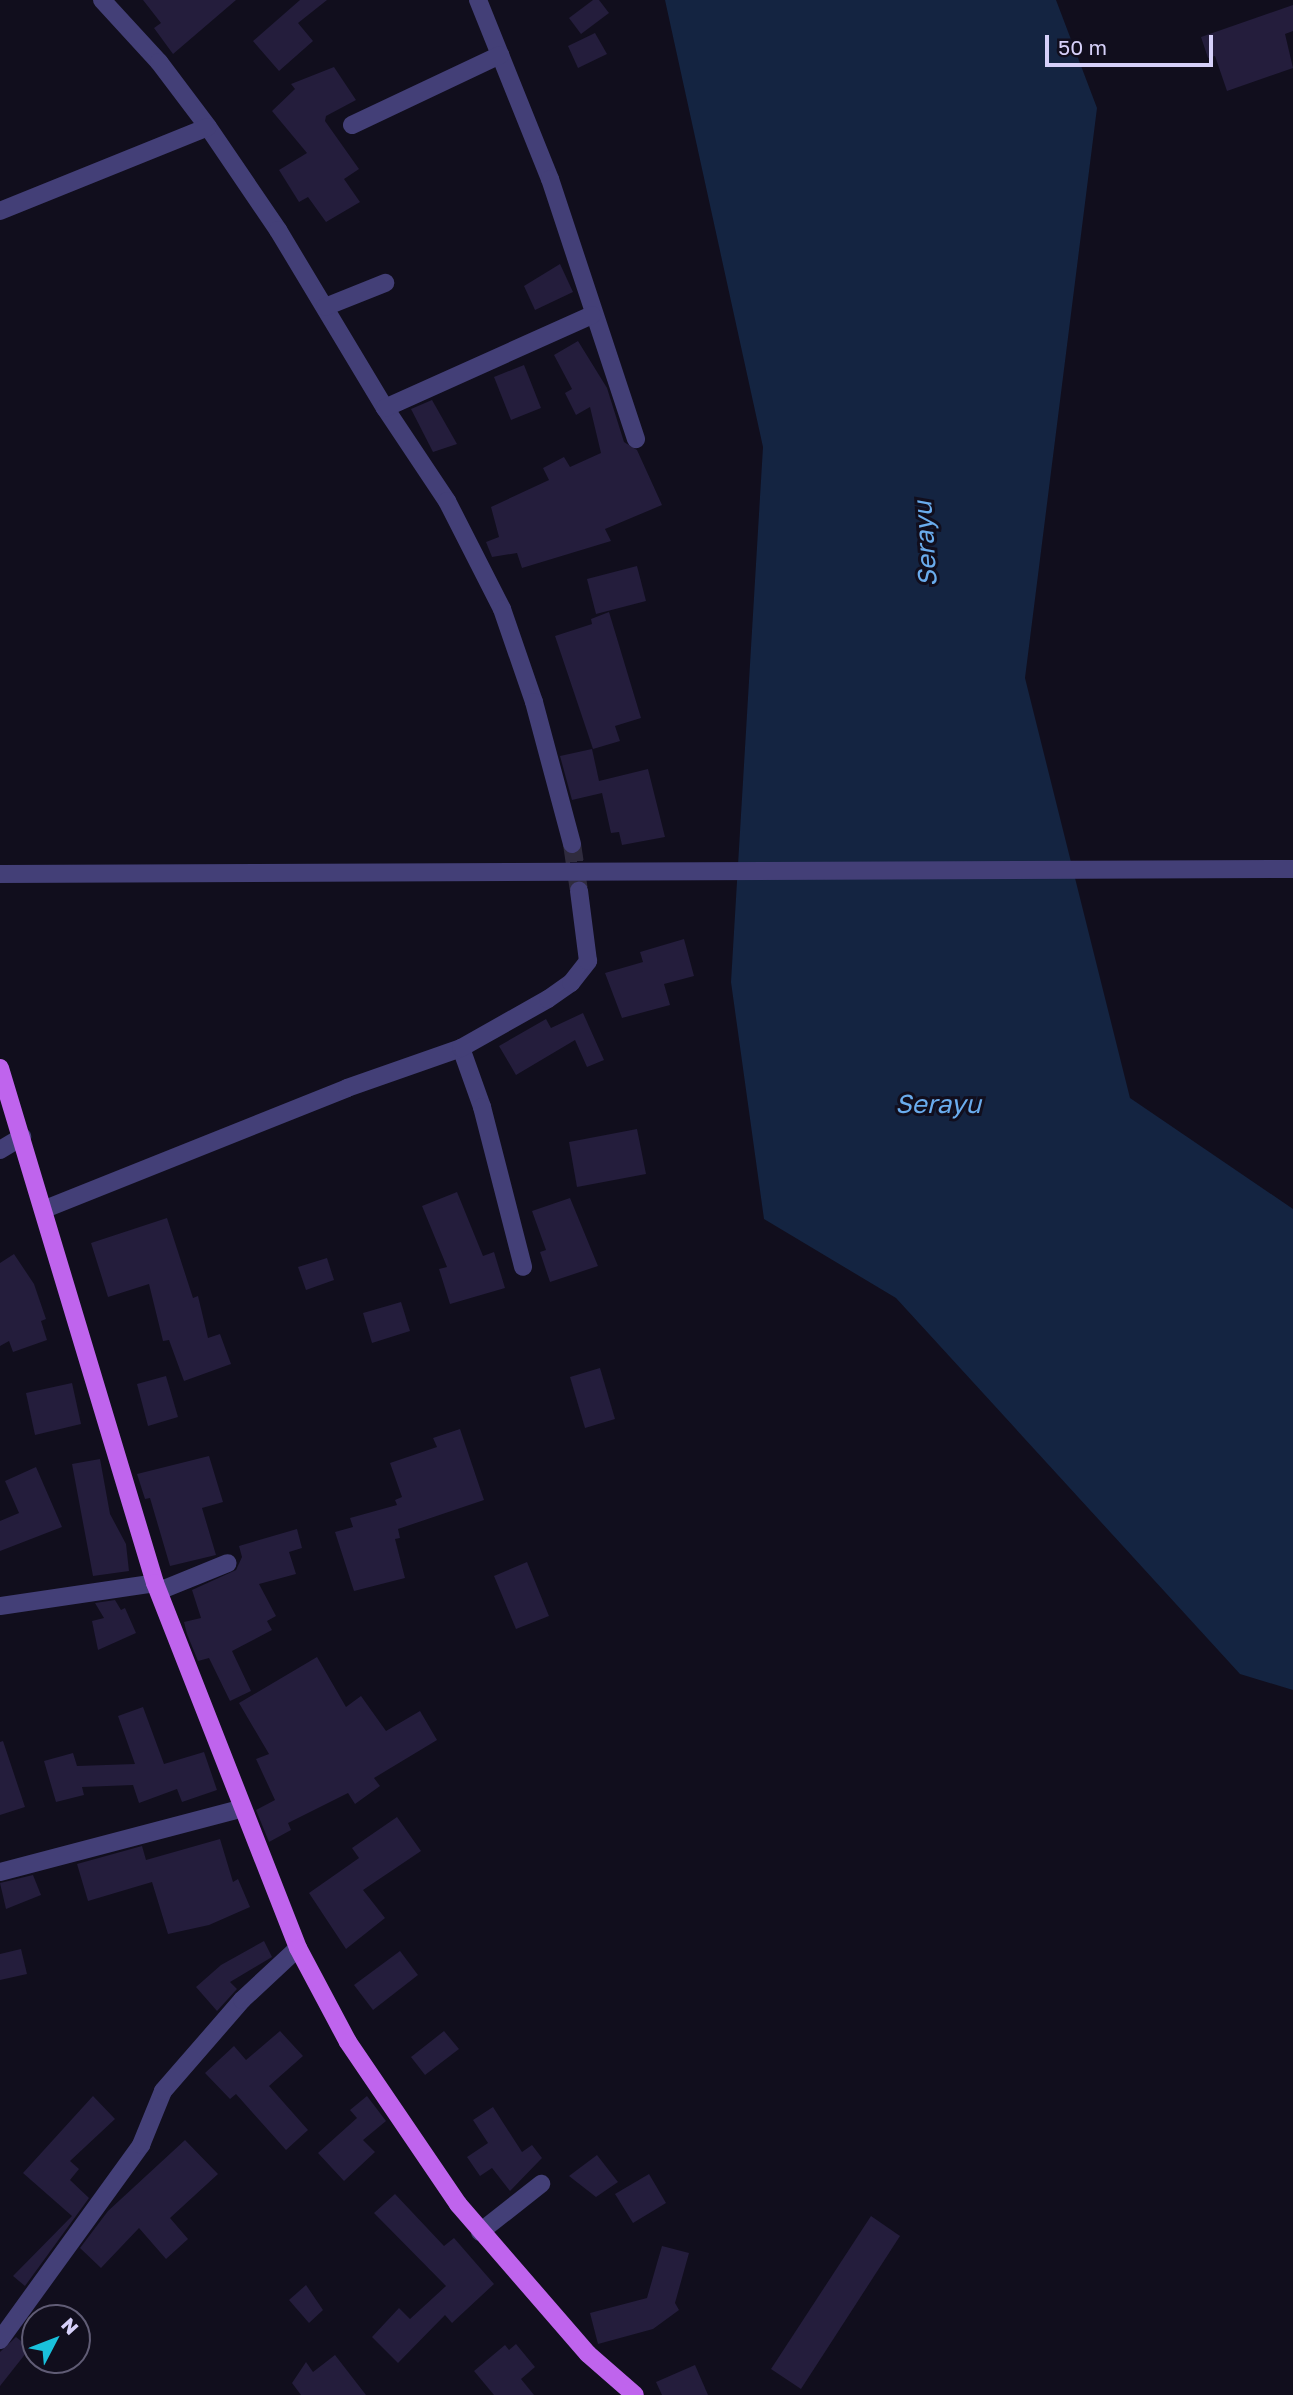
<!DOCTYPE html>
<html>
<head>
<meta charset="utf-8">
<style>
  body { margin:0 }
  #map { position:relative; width:1293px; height:2395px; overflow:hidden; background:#110e1d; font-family:"Golos Text",sans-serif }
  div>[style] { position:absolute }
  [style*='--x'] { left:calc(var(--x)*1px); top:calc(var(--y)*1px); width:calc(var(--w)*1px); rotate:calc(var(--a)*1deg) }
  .water>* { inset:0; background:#142441 }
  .building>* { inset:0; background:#241d3c }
  .minor-tunnel>* { height:18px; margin-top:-9px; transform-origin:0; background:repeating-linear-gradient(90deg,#2f2b3e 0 18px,transparent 0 27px) }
  .minor>* { height:18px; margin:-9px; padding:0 9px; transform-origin:9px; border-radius:9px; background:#433f77 }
  .major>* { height:18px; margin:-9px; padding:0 9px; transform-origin:9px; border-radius:9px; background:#bf64ed }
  span { translate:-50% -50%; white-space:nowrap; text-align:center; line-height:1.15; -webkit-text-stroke:6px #110e1d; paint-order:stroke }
  .water-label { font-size:26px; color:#6aaced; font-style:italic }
  .north { position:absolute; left:21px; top:2304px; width:70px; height:70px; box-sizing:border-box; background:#110e1d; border:2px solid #605c75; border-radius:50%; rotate:48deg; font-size:19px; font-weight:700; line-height:28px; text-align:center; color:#d6d0f9 }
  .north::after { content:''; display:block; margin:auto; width:24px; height:32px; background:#1ac1dc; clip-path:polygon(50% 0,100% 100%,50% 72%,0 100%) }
  .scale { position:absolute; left:1045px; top:35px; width:168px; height:32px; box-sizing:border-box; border:4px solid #d6d0f9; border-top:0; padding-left:9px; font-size:21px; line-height:24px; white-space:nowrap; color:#d6d0f9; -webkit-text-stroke:5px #110e1d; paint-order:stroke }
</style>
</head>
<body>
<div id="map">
  <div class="water">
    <i style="clip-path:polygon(665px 0,1056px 0,1097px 108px,1025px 678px,1130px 1098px,1293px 1209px,1293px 1690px,1240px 1674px,896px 1298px,764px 1219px,731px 982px,763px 447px)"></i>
  </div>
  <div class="building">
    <i style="clip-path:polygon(143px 0,236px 0,173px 54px,154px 28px,161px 23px)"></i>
    <i style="clip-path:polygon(300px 0,327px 0,298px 23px,313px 41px,279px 71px,253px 41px)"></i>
    <i style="clip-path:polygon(593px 0,599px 0,609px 13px,581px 34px,569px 18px)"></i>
    <i style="clip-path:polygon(1293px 5px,1293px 31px,1285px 34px,1293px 68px,1227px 91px,1215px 56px,1208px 58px,1201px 37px)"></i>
    <i style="clip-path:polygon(595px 33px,607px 54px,578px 68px,568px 46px)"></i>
    <i style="clip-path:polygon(334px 67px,356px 100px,326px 116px,325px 121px,359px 169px,344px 179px,360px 202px,326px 222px,308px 197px,299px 202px,279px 170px,307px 153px,272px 111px,295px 89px,291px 84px)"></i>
    <i style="clip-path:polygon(560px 264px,573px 292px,535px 310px,524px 286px)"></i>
    <i style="clip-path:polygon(578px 341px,607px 388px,624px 442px,637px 450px,662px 505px,605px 529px,611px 541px,522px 568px,517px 553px,492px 557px,486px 542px,499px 537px,491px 507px,549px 480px,543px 468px,564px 457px,570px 467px,601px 453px,590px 407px,576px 415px,565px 393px,572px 389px,554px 355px)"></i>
    <i style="clip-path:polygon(524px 365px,541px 408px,511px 420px,494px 377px)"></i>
    <i style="clip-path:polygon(432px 400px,457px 444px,433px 452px,411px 409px)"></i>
    <i style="clip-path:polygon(637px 566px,646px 601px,596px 614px,587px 579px)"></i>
    <i style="clip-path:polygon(609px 612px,641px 718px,615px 726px,620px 741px,593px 749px,555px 636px,592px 624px,591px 619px)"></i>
    <i style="clip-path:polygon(592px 749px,599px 781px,648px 769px,665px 837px,622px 845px,619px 832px,611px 833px,602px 793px,572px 800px,560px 756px)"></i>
    <i style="clip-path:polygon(684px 939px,694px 976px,664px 984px,670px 1005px,622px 1018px,605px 973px,643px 962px,640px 952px)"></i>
    <i style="clip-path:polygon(583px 1013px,604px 1060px,587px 1067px,575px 1040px,516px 1075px,499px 1046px,546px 1019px,551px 1028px)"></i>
    <i style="clip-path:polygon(637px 1129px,646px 1174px,577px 1187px,569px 1142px)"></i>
    <i style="clip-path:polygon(457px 1192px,483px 1256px,494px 1252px,505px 1288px,450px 1304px,439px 1269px,447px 1267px,422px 1206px)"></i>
    <i style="clip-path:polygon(570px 1198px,598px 1266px,550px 1282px,540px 1252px,546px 1250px,532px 1211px)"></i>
    <i style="clip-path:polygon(167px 1218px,193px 1298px,198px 1296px,208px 1338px,220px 1334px,231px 1364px,184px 1381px,169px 1340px,163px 1341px,149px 1284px,108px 1297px,91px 1243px)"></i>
    <i style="clip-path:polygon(14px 1254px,34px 1284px,46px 1319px,41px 1321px,47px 1340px,13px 1352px,9px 1341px,0 1346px,0 1263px)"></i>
    <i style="clip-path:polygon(327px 1258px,334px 1280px,306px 1290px,298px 1267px)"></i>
    <i style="clip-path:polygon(401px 1302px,410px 1331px,372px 1343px,363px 1313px)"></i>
    <i style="clip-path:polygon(600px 1368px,615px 1419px,585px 1428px,570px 1377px)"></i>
    <i style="clip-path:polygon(166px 1376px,178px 1417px,148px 1426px,137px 1384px)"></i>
    <i style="clip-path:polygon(72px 1383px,81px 1424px,35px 1435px,26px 1393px)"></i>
    <i style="clip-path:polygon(460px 1429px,484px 1500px,398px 1529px,400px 1538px,395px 1539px,405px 1578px,354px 1591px,335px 1532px,353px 1527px,350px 1518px,397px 1505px,395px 1500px,402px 1497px,390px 1463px,437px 1447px,433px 1438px)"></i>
    <i style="clip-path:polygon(209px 1456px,223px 1502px,202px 1508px,216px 1555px,170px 1566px,150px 1498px,145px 1499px,137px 1474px)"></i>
    <i style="clip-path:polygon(100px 1459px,110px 1514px,126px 1544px,129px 1571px,93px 1576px,72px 1464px)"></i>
    <i style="clip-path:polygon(36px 1467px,62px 1527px,0 1551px,0 1521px,19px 1513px,5px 1481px)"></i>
    <i style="clip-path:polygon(297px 1529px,302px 1548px,289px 1552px,296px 1574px,259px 1584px,276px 1616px,267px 1621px,272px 1630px,232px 1651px,251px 1691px,230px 1701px,209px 1658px,198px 1661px,187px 1634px,184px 1622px,201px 1618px,192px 1590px,236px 1570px,242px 1557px,239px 1546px)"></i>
    <i style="clip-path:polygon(527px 1562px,549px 1616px,516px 1629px,494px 1576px)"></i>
    <i style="clip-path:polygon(115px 1600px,121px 1610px,125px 1608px,136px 1633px,98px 1650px,92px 1621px,104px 1618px,95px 1603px)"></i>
    <i style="clip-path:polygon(317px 1657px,346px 1707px,361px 1696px,386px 1731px,420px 1711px,437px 1740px,374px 1778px,380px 1786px,355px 1804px,348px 1793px,288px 1823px,291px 1830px,269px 1842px,256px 1810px,275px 1800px,256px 1759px,269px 1754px,239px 1703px)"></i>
    <i style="clip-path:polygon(143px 1707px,164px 1764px,204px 1752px,217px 1790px,182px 1802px,177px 1789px,139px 1803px,133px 1785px,82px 1787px,84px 1795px,56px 1802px,44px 1761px,73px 1753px,77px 1766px,135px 1764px,118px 1716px)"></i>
    <i style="clip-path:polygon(3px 1741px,25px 1807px,0 1815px,0 1742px)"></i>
    <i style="clip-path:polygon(397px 1817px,421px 1851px,363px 1890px,385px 1918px,346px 1949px,309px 1893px,359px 1858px,352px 1848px)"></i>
    <i style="clip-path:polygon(220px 1839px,233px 1882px,238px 1879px,250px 1907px,209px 1925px,168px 1934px,152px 1882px,88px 1901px,77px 1864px,142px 1846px,146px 1860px)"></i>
    <i style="clip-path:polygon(33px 1875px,41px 1895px,6px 1909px,0 1883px)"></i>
    <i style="clip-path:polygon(264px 1941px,272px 1957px,230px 1982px,237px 1989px,217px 2011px,196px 1987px,221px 1965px)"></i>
    <i style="clip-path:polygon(21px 1949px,27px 1974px,0 1980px,0 1954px)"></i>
    <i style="clip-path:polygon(400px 1951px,418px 1975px,373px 2010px,354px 1985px)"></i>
    <i style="clip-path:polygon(280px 2031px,303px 2056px,269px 2086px,308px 2130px,286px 2150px,236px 2094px,230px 2099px,205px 2073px,234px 2046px,246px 2060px)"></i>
    <i style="clip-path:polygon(444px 2031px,459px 2049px,425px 2075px,411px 2057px)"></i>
    <i style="clip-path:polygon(93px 2096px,115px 2119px,70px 2161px,79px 2169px,70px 2180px,89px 2198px,25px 2286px,13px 2276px,72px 2216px,23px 2173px)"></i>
    <i style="clip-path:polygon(367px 2096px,386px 2121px,363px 2140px,375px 2152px,344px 2181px,318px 2153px,357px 2118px,350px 2110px)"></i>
    <i style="clip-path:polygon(493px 2107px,522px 2152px,532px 2145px,542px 2158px,510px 2191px,492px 2168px,480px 2176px,467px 2157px,488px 2143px,473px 2120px)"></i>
    <i style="clip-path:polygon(185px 2140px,218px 2174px,170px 2218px,188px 2239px,166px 2259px,139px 2228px,101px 2268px,80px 2248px,108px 2211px)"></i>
    <i style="clip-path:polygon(597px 2155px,618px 2182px,596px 2197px,569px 2176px)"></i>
    <i style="clip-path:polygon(649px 2174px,666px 2203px,633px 2223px,615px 2194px)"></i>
    <i style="clip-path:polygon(395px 2194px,444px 2246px,454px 2238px,494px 2284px,452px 2323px,445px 2315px,398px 2363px,372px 2337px,399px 2308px,410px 2319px,446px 2286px,374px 2213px)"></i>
    <i style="clip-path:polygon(871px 2216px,900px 2236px,801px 2389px,771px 2369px)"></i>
    <i style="clip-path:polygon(662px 2246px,689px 2253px,675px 2303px,679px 2310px,653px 2329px,598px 2344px,590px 2313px,647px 2298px)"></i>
    <i style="clip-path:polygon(306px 2285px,323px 2310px,309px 2323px,289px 2300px)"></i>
    <i style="clip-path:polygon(16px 2337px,30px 2348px,0 2386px,0 2352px)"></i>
    <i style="clip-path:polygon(516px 2344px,535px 2367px,521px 2379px,534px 2395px,494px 2395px,474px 2371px,505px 2345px,509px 2350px)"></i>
    <i style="clip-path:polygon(335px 2355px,366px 2395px,301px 2395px,292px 2383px,306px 2362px,313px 2372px)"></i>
    <i style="clip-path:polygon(695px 2365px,708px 2395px,662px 2395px,656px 2382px)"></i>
  </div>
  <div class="minor-tunnel">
    <i style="--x:572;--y:844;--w:48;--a:81.5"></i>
  </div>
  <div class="minor">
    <i style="--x:102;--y:0;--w:84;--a:47.4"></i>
    <i style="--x:159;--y:62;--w:81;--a:53"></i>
    <i style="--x:208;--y:127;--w:125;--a:55.8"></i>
    <i style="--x:278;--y:230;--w:208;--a:59"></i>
    <i style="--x:385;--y:408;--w:112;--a:56.3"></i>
    <i style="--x:447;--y:501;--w:121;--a:63"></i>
    <i style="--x:502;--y:609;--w:98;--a:71"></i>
    <i style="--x:534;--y:702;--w:147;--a:75"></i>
    <i style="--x:478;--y:0;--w:193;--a:68.1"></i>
    <i style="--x:550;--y:179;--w:274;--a:71.7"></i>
    <i style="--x:352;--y:125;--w:164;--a:-25.3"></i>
    <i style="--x:0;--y:211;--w:224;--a:-22"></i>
    <i style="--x:325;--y:307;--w:65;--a:-21.8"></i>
    <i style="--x:385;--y:408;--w:227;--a:-24.2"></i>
    <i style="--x:0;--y:874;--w:1293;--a:-0.22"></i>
    <i style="--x:461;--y:1048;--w:63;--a:70.4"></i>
    <i style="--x:482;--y:1107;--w:165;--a:75.6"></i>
    <i style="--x:0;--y:1150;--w:26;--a:-31"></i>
    <i style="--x:45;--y:1209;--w:325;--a:-21.8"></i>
    <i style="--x:347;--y:1088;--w:121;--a:-19.3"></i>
    <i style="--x:461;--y:1048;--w:100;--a:-29.4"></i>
    <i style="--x:548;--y:999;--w:28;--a:-35"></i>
    <i style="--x:571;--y:983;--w:28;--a:-52"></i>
    <i style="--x:588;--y:961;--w:71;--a:-97.3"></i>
    <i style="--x:159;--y:1591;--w:74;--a:-22.1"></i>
    <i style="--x:0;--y:1606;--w:157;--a:-8.4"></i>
    <i style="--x:0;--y:1872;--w:248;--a:-14.7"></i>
    <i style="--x:480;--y:2232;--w:78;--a:-38.2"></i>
    <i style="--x:0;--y:2340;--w:241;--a:-54.1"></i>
    <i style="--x:141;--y:2145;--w:58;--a:-67.8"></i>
    <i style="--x:163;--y:2091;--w:121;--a:-49"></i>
    <i style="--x:242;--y:2000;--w:76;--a:-42.9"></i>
  </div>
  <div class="major">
    <i style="--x:0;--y:1068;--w:538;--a:73.25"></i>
    <i style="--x:155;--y:1583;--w:392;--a:68.6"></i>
    <i style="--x:298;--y:1948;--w:106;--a:62"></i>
    <i style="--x:348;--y:2042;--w:196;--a:55.8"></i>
    <i style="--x:458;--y:2204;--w:198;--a:49.1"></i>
    <i style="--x:588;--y:2354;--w:62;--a:41.1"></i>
  </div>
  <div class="water-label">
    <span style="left:925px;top:544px;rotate:-94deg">Serayu</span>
    <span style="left:938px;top:1104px">Serayu</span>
  </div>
  <div class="north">N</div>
  <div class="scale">50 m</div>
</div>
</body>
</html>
